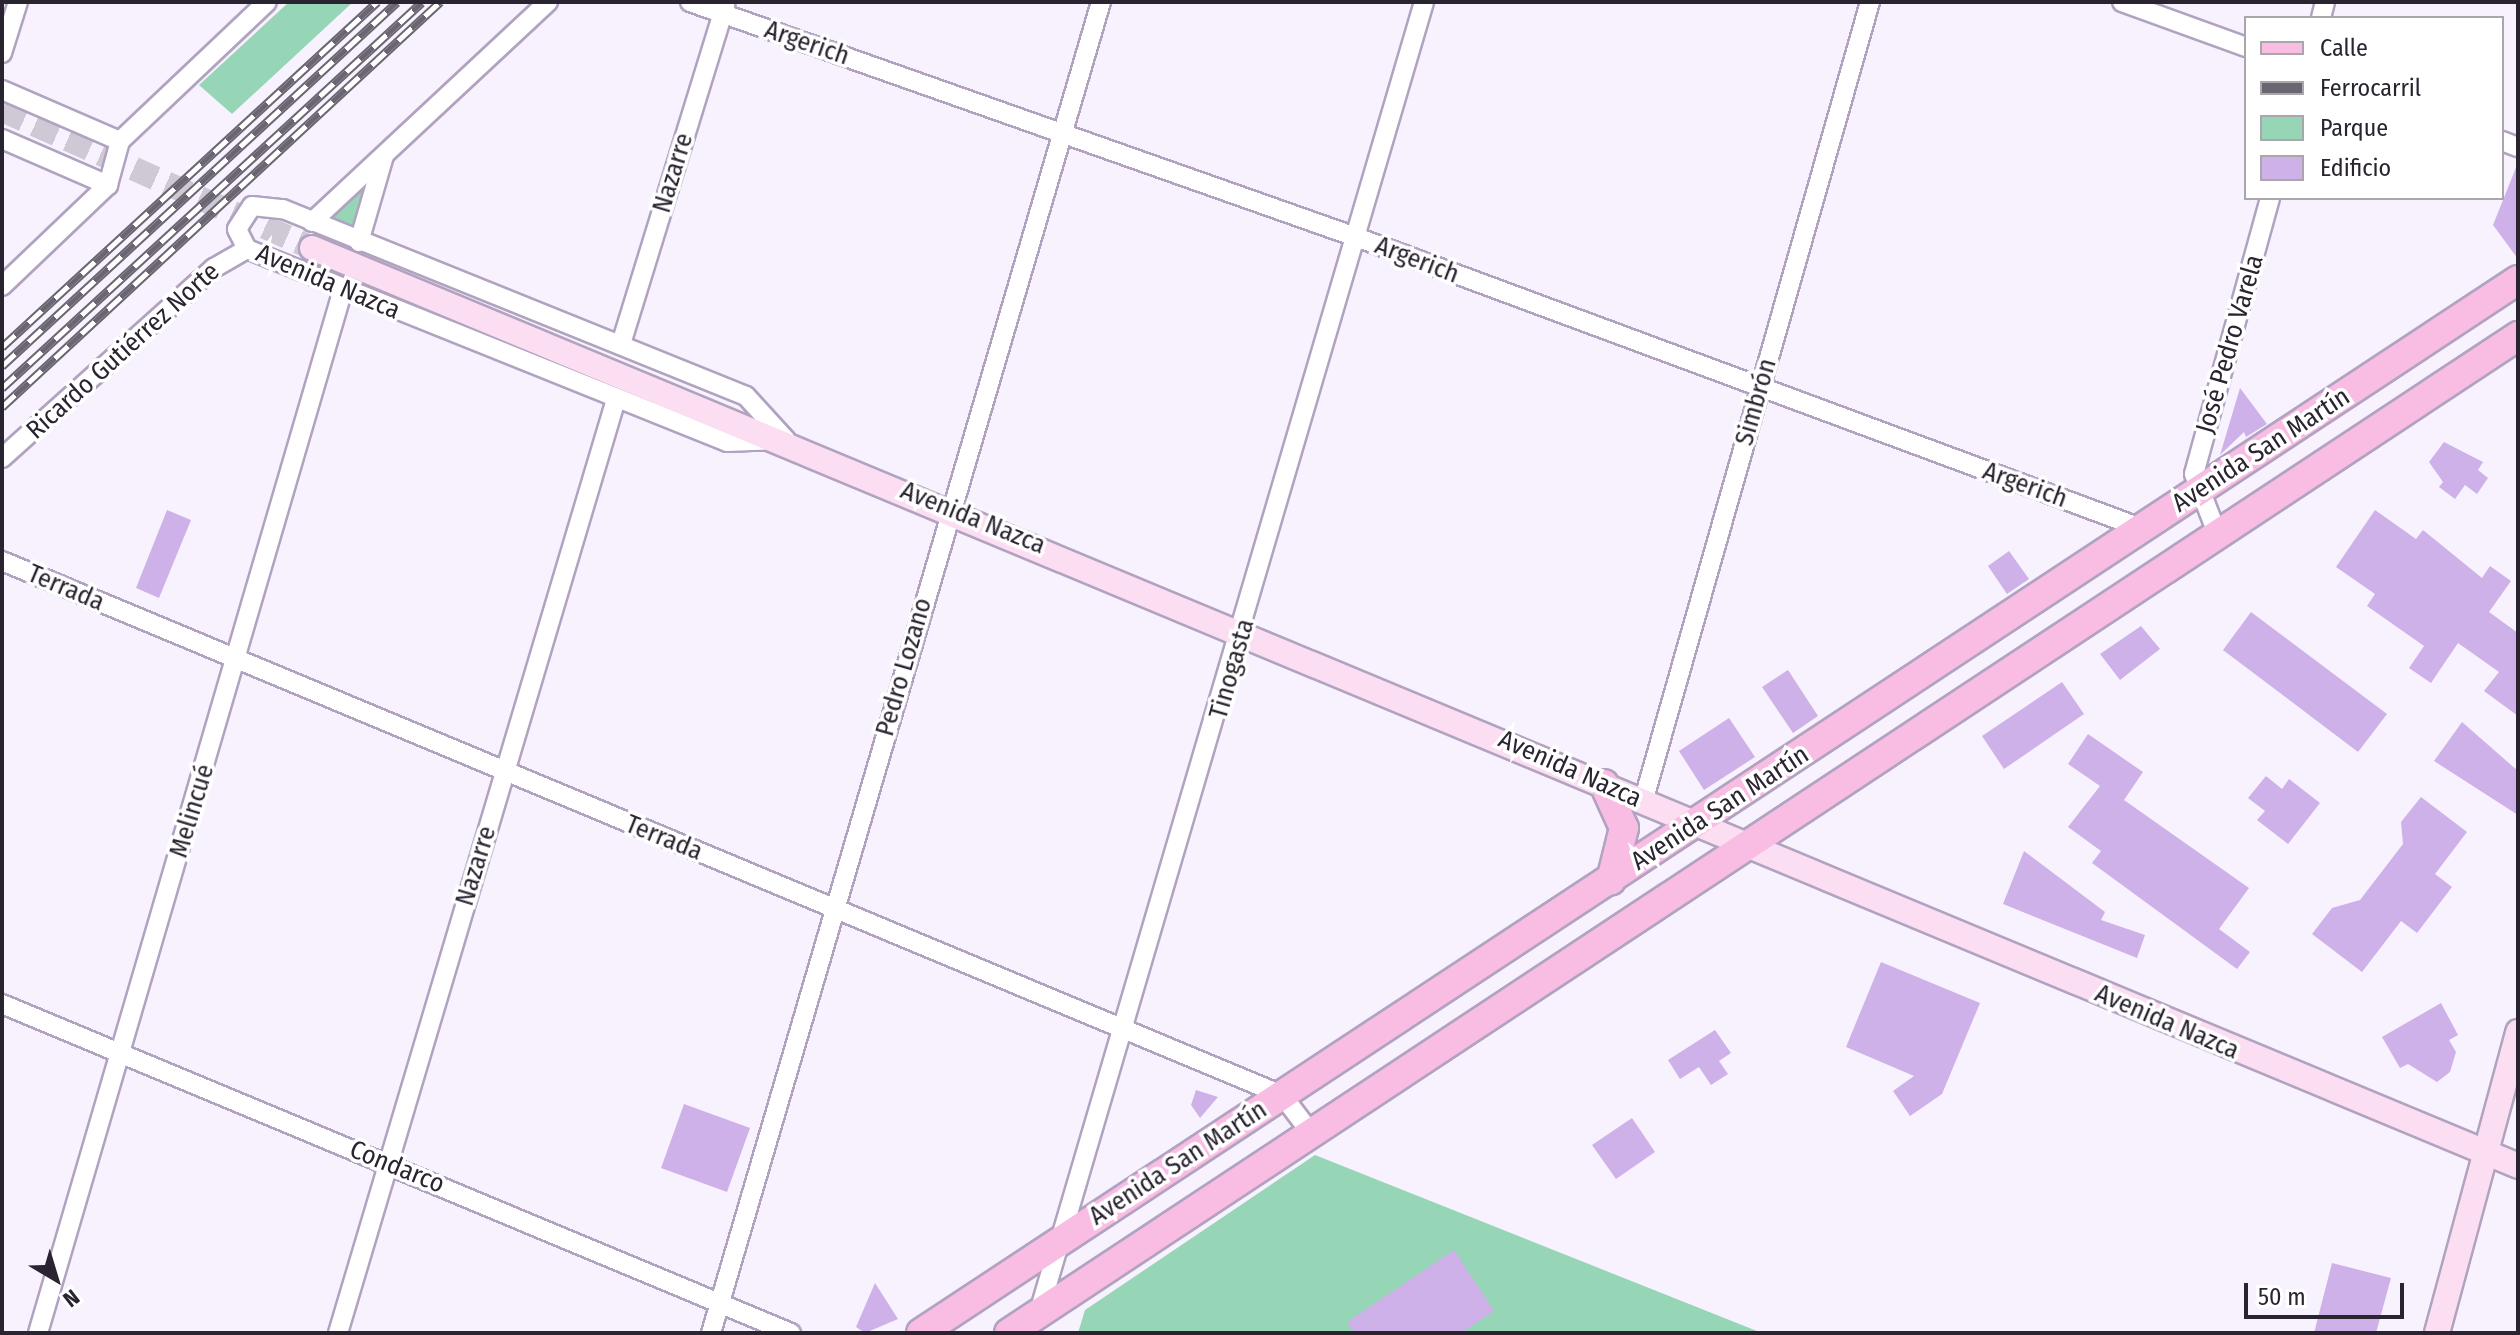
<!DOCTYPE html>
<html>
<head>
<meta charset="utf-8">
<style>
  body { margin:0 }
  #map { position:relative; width:2520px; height:1335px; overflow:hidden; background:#f8f2ff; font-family:"Fira Sans Condensed",sans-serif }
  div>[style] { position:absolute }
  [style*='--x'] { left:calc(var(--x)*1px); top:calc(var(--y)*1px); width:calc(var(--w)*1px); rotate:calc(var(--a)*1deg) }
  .green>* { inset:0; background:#97d5b7 }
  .building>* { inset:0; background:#cdb1e8 }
  .secondary-tunnel>* { height:24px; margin-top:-12px; transform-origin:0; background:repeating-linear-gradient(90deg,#cfc9d6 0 24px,transparent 0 36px) }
  .roads { filter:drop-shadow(2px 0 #b1a3c0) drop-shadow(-2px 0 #b1a3c0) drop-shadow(0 2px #b1a3c0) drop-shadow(0 -2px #b1a3c0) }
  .street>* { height:18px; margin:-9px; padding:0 9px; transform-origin:9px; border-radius:9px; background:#fff }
  .secondary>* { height:24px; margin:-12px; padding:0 12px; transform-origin:12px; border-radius:12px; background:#fcdef2 }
  .primary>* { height:28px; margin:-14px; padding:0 14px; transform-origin:14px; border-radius:14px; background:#f9bde4 }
  .rail>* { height:9px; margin-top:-4.5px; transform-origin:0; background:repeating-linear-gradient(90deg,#fff 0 18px,#6b6571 0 36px); box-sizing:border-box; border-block:2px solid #6b6571 }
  span { translate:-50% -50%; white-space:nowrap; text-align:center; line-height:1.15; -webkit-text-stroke:7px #fff; paint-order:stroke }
  .street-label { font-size:26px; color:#2a2430 }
  .frame { position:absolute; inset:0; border:4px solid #2a2430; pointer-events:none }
  .legend { position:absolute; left:2244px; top:16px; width:260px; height:184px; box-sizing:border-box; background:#fff; border:2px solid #aaa7ac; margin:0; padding:10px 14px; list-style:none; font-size:24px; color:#2a2430 }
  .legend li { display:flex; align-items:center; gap:16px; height:40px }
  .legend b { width:40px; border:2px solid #aaa7ac }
  .north { position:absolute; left:16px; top:1239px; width:80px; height:80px; -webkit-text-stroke:6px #fff; paint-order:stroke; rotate:142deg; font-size:22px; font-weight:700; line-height:32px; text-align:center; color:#2a2430 }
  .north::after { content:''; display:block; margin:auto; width:28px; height:36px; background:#2a2430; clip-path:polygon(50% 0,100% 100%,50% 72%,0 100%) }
  .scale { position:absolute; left:2244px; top:1283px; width:160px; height:36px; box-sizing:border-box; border:4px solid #2a2430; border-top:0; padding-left:10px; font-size:24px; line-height:28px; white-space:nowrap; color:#2a2430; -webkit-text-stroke:6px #fff; paint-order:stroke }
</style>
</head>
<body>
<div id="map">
  <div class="green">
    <i style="clip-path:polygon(289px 2px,353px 2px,232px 114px,199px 85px)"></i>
    <i style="clip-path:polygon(382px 158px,358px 240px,314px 221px)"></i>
    <i style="clip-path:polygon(1315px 1155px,1762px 1333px,1078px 1333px,1085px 1310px)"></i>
  </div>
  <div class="building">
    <i style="clip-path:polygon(2517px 165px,2518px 166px,2518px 259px,2493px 225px)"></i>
    <i style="clip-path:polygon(2240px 388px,2267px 424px,2246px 437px,2244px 432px,2220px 455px)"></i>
    <i style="clip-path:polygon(2444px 442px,2483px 462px,2478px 470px,2488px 478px,2477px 494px,2465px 485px,2455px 499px,2439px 487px,2443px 482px,2429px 462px)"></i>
    <i style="clip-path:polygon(167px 510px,191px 520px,159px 598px,136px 588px)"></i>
    <i style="clip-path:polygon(2375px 510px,2416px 539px,2423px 530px,2482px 578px,2490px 566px,2511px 581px,2489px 612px,2518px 633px,2518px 716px,2484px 691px,2499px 672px,2458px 643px,2431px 683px,2409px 668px,2424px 646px,2367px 606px,2375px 594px,2336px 567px)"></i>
    <i style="clip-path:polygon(2009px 551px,2029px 579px,2007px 594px,1988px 566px)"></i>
    <i style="clip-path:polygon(2251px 612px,2387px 714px,2358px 752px,2223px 650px)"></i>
    <i style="clip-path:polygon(2141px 626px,2160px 649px,2120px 680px,2100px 654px)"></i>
    <i style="clip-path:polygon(1788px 670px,1818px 716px,1793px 733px,1762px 687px)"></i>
    <i style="clip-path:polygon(2062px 682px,2084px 714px,2004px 769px,1982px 736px)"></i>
    <i style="clip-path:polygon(1729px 718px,1755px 757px,1704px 790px,1679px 751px)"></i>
    <i style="clip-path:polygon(2462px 722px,2518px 771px,2518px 815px,2434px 761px)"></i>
    <i style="clip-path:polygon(2088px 734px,2143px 772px,2124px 800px,2249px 888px,2219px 929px,2250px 952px,2237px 969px,2092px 863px,2101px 851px,2068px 827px,2100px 786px,2068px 764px)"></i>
    <i style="clip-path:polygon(2266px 776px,2282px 789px,2289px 779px,2320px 803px,2288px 844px,2257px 820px,2265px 811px,2248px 798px)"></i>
    <i style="clip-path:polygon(2421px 797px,2467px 832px,2435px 874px,2452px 887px,2417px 933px,2401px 921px,2362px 972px,2312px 934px,2332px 908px,2360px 900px,2403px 844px,2401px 822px)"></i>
    <i style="clip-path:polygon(2024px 851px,2105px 912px,2101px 920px,2145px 935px,2137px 958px,2003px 904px)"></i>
    <i style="clip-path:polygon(1881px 962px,1980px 1003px,1942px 1094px,1910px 1116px,1893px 1091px,1914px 1076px,1846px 1047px)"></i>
    <i style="clip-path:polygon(2441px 1003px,2458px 1035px,2449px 1040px,2456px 1052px,2450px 1072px,2437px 1082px,2408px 1064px,2400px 1068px,2382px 1037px)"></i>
    <i style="clip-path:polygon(1715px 1030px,1731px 1053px,1719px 1061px,1728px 1074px,1711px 1085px,1699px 1067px,1680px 1079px,1668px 1060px)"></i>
    <i style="clip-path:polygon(1196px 1090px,1218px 1097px,1200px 1118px,1191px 1105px)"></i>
    <i style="clip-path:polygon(684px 1104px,750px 1128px,727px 1192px,661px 1168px)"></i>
    <i style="clip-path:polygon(1632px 1118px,1655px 1152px,1616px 1179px,1592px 1145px)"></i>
    <i style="clip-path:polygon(1454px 1250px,1494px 1311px,1461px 1333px,1354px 1333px,1347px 1322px)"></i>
    <i style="clip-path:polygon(2332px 1263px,2391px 1278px,2376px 1333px,2314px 1333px)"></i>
    <i style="clip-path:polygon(875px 1283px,898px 1319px,865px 1333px,856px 1327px)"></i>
  </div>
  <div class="secondary-tunnel">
    <i style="--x:2;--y:110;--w:339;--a:24"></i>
  </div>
  <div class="roads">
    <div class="street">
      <i style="--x:690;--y:2;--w:706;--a:19.44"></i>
      <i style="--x:1356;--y:237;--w:837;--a:20.34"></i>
      <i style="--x:2122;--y:2;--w:132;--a:19.9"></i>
      <i style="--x:2321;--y:18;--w:16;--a:-76"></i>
      <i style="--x:2;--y:53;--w:53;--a:-72.6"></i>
      <i style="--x:2;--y:90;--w:129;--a:23.4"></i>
      <i style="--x:2;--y:139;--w:116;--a:23.5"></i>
      <i style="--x:2502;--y:141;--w:17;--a:21"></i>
      <i style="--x:252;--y:206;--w:31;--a:6"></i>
      <i style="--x:283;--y:209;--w:499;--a:22"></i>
      <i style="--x:746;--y:396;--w:59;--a:47.7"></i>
      <i style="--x:786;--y:440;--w:59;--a:178.1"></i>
      <i style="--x:727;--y:442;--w:517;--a:-158.1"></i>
      <i style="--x:247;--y:249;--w:22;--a:-117"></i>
      <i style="--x:237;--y:229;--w:27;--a:-57"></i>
      <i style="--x:312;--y:222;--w:323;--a:-43"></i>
      <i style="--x:359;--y:242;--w:90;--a:-73.8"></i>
      <i style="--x:2;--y:286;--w:146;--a:-43.6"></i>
      <i style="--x:108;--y:185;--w:46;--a:-74.7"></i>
      <i style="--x:120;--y:141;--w:202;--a:-43.4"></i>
      <i style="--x:621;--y:344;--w:355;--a:-72.9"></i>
      <i style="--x:2;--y:458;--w:285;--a:-41.9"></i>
      <i style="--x:214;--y:268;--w:38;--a:-30"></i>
      <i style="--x:2217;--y:533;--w:63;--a:-111.3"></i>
      <i style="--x:2194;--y:474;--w:286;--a:-74.6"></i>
      <i style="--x:2;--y:561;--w:1387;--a:22.65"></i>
      <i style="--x:1282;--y:1095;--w:48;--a:52.7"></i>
      <i style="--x:1643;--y:802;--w:832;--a:-74.16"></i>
      <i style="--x:2;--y:1004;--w:855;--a:22.64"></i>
      <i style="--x:1039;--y:1312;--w:1365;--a:-73.62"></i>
      <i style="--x:38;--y:1333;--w:1088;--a:-73.71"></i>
      <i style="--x:338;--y:1333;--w:974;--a:-73.42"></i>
      <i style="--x:711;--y:1333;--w:1387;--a:-73.67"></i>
    </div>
    <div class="secondary">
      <i style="--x:312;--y:248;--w:2389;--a:22.59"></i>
      <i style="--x:2437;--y:1333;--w:312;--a:-74.9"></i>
    </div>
    <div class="primary">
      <i style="--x:1604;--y:784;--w:48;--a:65.6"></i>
      <i style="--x:1624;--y:828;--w:54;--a:104"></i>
      <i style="--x:921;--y:1333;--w:1913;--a:-33.4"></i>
      <i style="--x:1009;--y:1333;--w:1809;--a:-33.45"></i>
    </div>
  </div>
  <div class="rail">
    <i style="--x:2;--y:347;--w:510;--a:-42.61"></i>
    <i style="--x:2;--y:366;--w:537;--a:-42.66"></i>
    <i style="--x:2;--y:388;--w:570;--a:-42.58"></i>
    <i style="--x:2;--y:407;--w:597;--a:-42.76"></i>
  </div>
  <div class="street-label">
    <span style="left:807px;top:43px;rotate:19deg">Argerich</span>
    <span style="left:673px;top:173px;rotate:-73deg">Nazarre</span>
    <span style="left:1417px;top:260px;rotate:21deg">Argerich</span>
    <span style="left:328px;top:282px;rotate:23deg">Avenida Nazca</span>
    <span style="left:2230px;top:344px;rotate:-74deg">José Pedro Varela</span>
    <span style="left:123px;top:351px;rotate:-42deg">Ricardo Gutiérrez Norte</span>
    <span style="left:1756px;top:402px;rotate:-74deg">Simbrón</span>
    <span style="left:2261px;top:450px;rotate:-33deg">Avenida San Martín</span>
    <span style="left:2025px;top:485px;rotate:20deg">Argerich</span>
    <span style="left:973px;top:518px;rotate:22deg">Avenida Nazca</span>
    <span style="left:66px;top:588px;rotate:23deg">Terrada</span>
    <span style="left:904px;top:667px;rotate:-74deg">Pedro Lozano</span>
    <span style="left:1232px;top:669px;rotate:-74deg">Tinogasta</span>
    <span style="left:1570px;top:769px;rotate:24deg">Avenida Nazca</span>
    <span style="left:1720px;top:808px;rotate:-33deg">Avenida San Martín</span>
    <span style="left:192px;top:811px;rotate:-73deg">Melincué</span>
    <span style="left:664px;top:838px;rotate:22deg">Terrada</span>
    <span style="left:476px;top:866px;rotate:-73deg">Nazarre</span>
    <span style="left:2167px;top:1022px;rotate:23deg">Avenida Nazca</span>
    <span style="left:1178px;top:1163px;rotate:-33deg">Avenida San Martín</span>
    <span style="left:397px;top:1167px;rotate:22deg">Condarco</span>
  </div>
  <div class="frame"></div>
  <ul class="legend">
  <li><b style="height:10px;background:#f9bde4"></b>Calle</li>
  <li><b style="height:10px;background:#6b6571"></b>Ferrocarril</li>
  <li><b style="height:22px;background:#97d5b7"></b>Parque</li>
  <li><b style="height:22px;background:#cdb1e8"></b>Edificio</li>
  </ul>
  <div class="north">N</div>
  <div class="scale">50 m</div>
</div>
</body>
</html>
